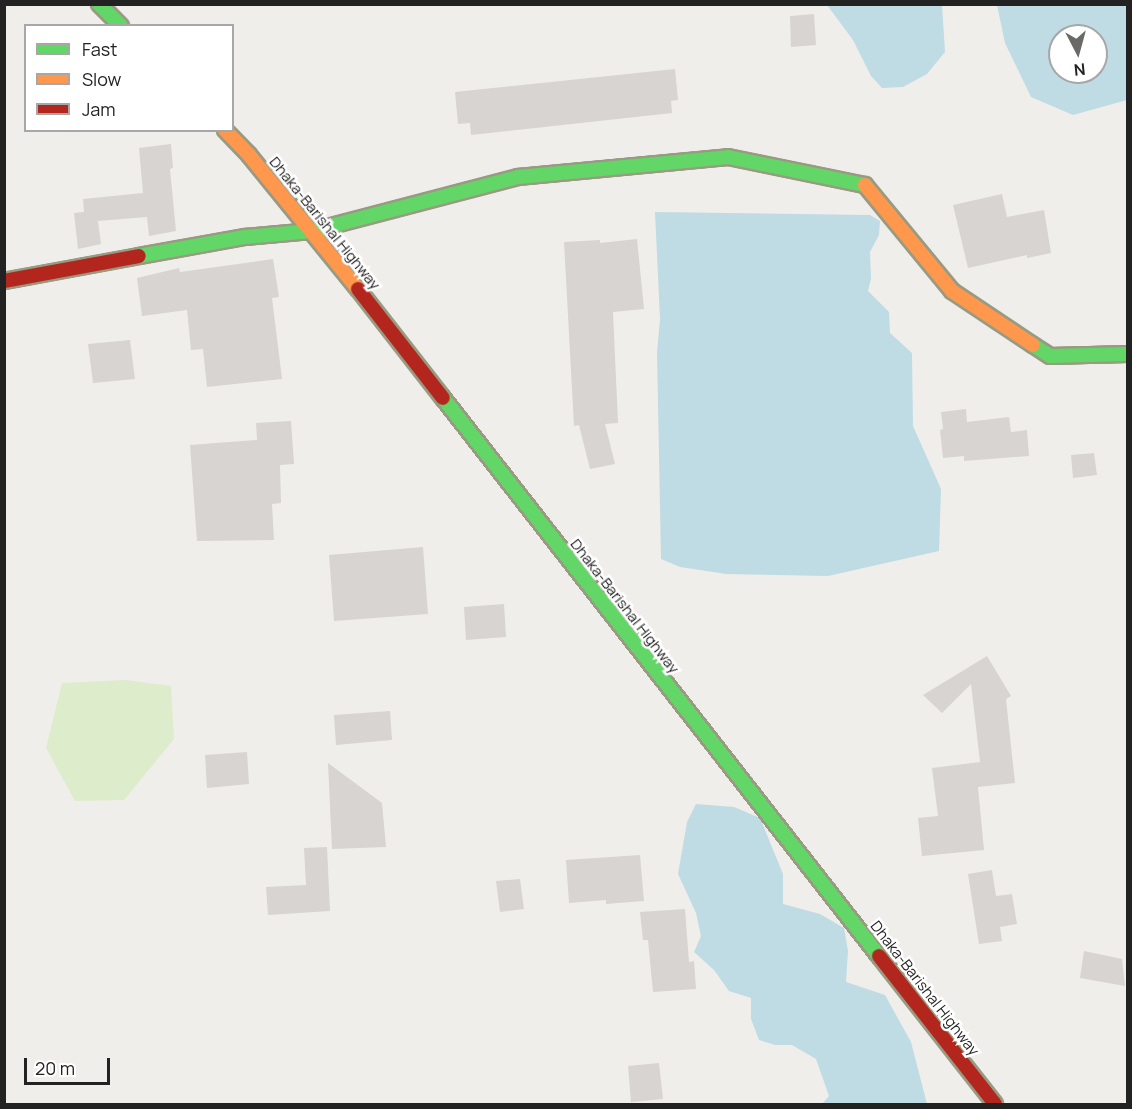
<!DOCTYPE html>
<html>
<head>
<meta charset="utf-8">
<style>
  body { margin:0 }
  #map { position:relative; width:1132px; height:1109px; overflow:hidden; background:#f0eeeb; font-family:Manrope,sans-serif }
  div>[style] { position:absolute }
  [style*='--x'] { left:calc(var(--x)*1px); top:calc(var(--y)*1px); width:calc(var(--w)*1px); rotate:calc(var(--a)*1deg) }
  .grass>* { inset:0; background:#ddeccb }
  .water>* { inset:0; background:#bfdbe3 }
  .building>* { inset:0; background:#d7d4d2 }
  .roads { filter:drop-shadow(2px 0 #999a82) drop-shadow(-2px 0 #999a82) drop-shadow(0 2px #999a82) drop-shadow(0 -2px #999a82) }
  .fast>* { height:14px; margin:-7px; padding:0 7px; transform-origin:7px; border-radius:7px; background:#63d668 }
  .slow>* { height:14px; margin:-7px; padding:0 7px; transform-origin:7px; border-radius:7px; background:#ff974d }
  .jam>* { height:14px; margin:-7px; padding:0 7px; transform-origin:7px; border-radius:7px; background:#b3261e }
  span { translate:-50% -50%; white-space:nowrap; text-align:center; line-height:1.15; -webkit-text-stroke:5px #fff; paint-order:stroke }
  .street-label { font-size:15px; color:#222 }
  .frame { position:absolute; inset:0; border:6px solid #222; pointer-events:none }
  .legend { position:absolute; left:24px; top:24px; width:210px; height:108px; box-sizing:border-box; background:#fff; border:2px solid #a7a7a7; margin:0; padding:8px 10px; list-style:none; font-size:18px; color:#222 }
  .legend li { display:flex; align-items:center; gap:12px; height:30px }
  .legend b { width:30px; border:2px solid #a7a7a7 }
  .north { position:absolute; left:1048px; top:24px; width:60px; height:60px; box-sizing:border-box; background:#fff; border:2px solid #a7a7a7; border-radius:50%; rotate:174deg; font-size:16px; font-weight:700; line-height:24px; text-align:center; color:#222 }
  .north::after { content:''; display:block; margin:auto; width:21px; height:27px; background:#6a6968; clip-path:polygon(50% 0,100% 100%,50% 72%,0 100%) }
  .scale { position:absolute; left:24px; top:1058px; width:86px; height:27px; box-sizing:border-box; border:3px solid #222; border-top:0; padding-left:8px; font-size:18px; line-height:21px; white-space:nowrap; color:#222; -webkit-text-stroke:4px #fff; paint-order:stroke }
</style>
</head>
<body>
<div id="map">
  <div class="grass">
    <i style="clip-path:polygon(126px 680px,171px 686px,174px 739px,124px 800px,75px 801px,46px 748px,62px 683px)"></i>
  </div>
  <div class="water">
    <i style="clip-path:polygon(827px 5px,942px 5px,945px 52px,927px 74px,903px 87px,882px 88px,871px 76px,853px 40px)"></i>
    <i style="clip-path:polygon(evenodd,997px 5px,1127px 5px,1127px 100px,1073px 115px,1031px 97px,1005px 43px,997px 5px,1060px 36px,1096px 36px,1096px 72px,1060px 72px,1060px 36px)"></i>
    <i style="clip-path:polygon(655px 212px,870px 215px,880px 221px,879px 235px,870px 252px,871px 279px,868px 291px,889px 312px,890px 333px,912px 353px,913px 426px,941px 489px,939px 551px,828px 576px,726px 574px,680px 567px,661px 559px,657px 353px,660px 319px)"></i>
    <i style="clip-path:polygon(696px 804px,734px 807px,760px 818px,783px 874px,783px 904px,820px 914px,844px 928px,848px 951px,846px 982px,885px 995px,911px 1042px,927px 1104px,822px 1104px,829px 1096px,816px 1059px,792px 1045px,775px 1045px,759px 1040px,751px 1019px,751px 998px,729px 991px,714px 970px,694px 952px,701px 936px,696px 913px,678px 874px,687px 822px)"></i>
  </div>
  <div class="building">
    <i style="clip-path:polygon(814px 14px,816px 45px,791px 47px,790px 16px)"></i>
    <i style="clip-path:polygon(675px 69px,678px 100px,671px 101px,672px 113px,471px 135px,470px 123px,458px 124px,455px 92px)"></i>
    <i style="clip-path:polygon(171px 144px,173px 168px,170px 169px,176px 231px,149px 236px,147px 217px,98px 221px,101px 244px,78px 249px,74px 213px,84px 212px,83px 199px,143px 193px,139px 148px)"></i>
    <i style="clip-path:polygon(1002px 194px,1007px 217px,1044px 210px,1051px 253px,1027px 258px,1027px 255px,968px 268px,953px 205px)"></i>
    <i style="clip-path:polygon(637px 239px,644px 309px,613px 312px,618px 423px,605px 424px,615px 464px,590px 469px,579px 425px,574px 426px,564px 242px,600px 240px,600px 243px)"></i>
    <i style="clip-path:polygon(273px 259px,279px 297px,272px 298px,282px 379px,207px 387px,203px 349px,191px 350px,187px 310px,142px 316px,137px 278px,179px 268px,180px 272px)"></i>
    <i style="clip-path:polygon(130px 340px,135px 379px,93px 383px,88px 344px)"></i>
    <i style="clip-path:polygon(966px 409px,967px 422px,1009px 417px,1011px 432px,1027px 430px,1029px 456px,964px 461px,964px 456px,943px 458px,940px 430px,943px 429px,941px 412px)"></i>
    <i style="clip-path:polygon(291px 421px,294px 464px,280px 465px,281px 503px,272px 504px,274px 540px,197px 541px,190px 445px,257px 440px,256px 423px)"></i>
    <i style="clip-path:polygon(1094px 453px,1097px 475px,1073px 478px,1071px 455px)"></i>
    <i style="clip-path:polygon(423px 547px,428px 614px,334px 621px,329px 555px)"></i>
    <i style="clip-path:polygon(504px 604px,506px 637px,466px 640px,464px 607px)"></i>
    <i style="clip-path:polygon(987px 656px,1011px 696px,1006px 699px,1015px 783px,978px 787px,984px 850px,922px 856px,918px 818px,938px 816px,932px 768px,980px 762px,971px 684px,942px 713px,923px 695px)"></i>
    <i style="clip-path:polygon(390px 711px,392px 740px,336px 745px,334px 715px)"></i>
    <i style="clip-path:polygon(247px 752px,249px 784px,207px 788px,205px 755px)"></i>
    <i style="clip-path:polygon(328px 763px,382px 803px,386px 847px,332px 849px)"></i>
    <i style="clip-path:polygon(327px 847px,330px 911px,268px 915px,266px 887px,306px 885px,304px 848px)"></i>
    <i style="clip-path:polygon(640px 855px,644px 901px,606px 904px,606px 900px,569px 903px,566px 860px)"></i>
    <i style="clip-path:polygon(992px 870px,996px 896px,1012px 894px,1017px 924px,1000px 927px,1002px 941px,979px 944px,968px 874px)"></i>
    <i style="clip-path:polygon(520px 879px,524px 909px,500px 912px,496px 881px)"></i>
    <i style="clip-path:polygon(685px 909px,689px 962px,694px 961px,696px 989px,653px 992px,648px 940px,643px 940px,640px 912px)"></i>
    <i style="clip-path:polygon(1084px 951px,1122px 959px,1125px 986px,1080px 978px)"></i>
    <i style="clip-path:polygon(659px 1063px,663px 1099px,631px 1102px,628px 1066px)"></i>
  </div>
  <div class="roads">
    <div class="fast">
      <i style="--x:99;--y:4;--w:31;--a:45"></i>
      <i style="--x:139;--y:256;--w:108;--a:-10.2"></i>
      <i style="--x:245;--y:237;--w:67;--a:-5.1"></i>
      <i style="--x:312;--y:231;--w:213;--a:-14.7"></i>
      <i style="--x:518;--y:177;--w:211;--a:-5.4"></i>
      <i style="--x:728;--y:157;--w:140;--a:11.6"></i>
      <i style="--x:1033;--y:345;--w:20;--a:33"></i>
      <i style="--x:1050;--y:356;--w:78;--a:-1.5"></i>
      <i style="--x:443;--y:398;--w:708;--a:52"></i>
    </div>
    <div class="slow">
      <i style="--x:225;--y:130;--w:35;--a:46"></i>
      <i style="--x:249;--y:155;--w:173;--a:50.9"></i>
      <i style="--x:865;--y:185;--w:137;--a:50.6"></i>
      <i style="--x:952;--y:291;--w:97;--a:33.7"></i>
    </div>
    <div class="jam">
      <i style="--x:4;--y:281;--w:137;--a:-10.5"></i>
      <i style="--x:358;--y:289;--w:138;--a:52.1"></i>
      <i style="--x:879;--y:956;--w:188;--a:51.9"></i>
    </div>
  </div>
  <div class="street-label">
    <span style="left:325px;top:223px;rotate:51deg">Dhaka-Barishal Highway</span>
    <span style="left:625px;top:606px;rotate:52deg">Dhaka-Barishal Highway</span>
    <span style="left:925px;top:988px;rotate:52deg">Dhaka-Barishal Highway</span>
  </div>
  <div class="frame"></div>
  <ul class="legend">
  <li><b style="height:8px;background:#63d668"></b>Fast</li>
  <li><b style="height:8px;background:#ff974d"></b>Slow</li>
  <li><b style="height:8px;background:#b3261e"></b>Jam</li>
  </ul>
  <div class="north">N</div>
  <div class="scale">20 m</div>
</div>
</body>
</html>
